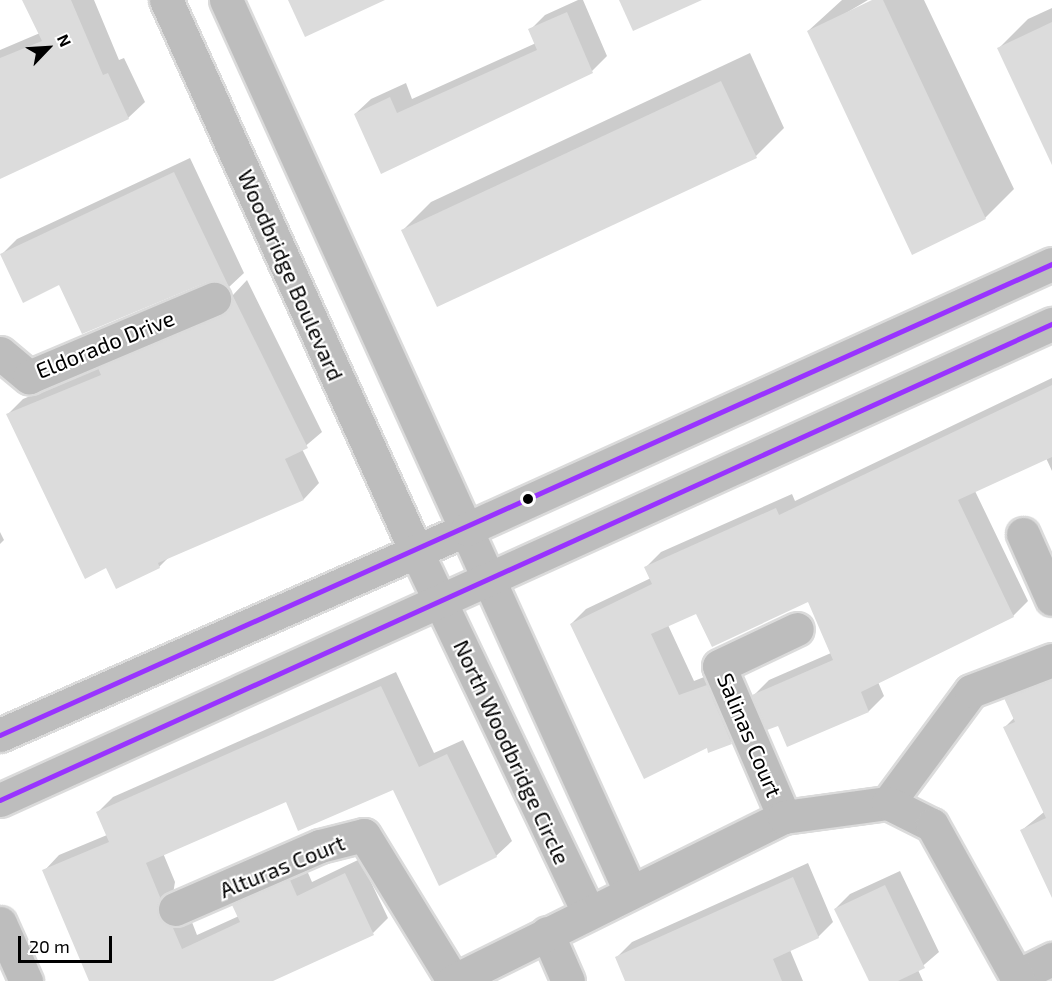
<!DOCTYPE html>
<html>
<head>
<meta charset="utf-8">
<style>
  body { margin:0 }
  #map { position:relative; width:1052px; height:981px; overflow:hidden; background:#fff; font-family:"Exo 2",sans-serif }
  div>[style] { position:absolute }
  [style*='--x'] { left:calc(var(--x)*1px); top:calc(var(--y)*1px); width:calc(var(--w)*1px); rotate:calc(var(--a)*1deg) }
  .shadow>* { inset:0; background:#0003 }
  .building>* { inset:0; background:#dcdcdc }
  .roads { filter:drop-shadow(2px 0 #dbdbdb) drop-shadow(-2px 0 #dbdbdb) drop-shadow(0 2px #dbdbdb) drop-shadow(0 -2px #dbdbdb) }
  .minor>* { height:33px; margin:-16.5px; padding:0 16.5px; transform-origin:16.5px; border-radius:16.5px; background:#bdbdbd }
  .major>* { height:33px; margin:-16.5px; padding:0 16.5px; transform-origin:16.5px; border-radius:16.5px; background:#bdbdbd }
  .bus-1>* { height:4.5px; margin:-2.25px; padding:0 2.25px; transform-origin:2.25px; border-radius:2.25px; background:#93f }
  .dots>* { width:16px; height:16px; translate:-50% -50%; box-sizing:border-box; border:3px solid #fff; border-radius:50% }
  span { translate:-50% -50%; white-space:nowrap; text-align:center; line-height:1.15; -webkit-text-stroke:4.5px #fff; paint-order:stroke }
  .street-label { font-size:22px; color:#000 }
  .north { position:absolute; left:18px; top:18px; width:60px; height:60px; -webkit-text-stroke:4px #fff; paint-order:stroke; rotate:65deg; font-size:16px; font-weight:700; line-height:24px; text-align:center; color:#000 }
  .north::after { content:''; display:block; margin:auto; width:21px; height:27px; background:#000; clip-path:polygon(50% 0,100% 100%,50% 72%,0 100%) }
  .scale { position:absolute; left:18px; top:936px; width:94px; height:27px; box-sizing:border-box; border:3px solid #000; border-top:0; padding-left:8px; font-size:18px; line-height:21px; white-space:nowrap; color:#000; -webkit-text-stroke:4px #fff; paint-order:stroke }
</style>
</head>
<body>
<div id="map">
  <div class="shadow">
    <i style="clip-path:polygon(24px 0,94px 0,119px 60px,124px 58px,145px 102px,128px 118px,0 177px,0 50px,40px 33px)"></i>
    <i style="clip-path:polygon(578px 0,583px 0,607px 56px,592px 71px,382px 172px,355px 114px,371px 99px,406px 83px,412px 99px,536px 43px,530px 30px,545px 15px)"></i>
    <i style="clip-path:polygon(842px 0,868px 0,841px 16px,876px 0,924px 0,1014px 189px,985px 218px,808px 31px)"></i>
    <i style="clip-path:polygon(1052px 8px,1052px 122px,999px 48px,1028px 19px)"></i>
    <i style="clip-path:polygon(750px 53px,784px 128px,756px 156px,403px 230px,431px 202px)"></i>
    <i style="clip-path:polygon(190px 158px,244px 273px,229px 287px,217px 279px,2px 254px,17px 239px)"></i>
    <i style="clip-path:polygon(247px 280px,322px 432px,302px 449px,319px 483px,304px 499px,169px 557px,159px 567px,107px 566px,8px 414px,23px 399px,102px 366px,115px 353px,232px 304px,233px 295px)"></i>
    <i style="clip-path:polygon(1052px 378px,1052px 471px,1046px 458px,975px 491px,1028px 601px,1013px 616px,878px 682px,884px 696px,869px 711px,778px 724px,754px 695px,769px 680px,831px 653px,809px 600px,697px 612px,668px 625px,694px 681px,722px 670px,746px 727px,731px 742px,707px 746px,571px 624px,586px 609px,651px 578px,646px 567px,661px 552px,792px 494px,795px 501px)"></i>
    <i style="clip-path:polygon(0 532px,4px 540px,0 544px)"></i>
    <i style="clip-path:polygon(1052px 671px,1052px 888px,1022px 830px,1044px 812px,1005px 727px,1014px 718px,1006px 699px,1021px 684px)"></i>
    <i style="clip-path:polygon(396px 672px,434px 753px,463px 740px,512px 841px,496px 856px,394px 788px,287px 800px,163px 853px,175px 882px,172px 900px,188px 912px,197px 935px,239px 916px,234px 905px,249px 890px,305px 866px,312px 882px,360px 859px,388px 918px,373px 933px,269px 981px,91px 981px,44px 871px,59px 855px,107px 835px,98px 812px,113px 797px)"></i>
    <i style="clip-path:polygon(808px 863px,833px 922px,818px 937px,790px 950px,803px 981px,627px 981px,617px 957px,632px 942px)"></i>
    <i style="clip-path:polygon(900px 871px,939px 952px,918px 970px,923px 981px,870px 981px,835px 909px,850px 894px)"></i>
  </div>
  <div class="building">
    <i style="clip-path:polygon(22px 0,71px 0,103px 75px,108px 73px,129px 119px,0 179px,0 58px,42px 41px)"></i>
    <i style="clip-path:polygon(288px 0,385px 0,305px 37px)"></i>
    <i style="clip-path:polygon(619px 0,702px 0,633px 31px)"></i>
    <i style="clip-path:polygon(872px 0,883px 0,986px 219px,912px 255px,807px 31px)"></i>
    <i style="clip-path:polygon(567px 12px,593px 73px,381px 174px,354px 114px,390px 97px,397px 113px,537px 50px,528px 29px)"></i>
    <i style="clip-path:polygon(1052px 22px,1052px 165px,997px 48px)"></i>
    <i style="clip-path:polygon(721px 81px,757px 158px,437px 307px,401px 230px)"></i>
    <i style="clip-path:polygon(174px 172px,230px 289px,217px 281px,207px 282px,82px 334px,59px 285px,23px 303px,0 254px)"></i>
    <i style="clip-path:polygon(232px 294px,308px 448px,285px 459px,304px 500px,158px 563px,160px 568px,116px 589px,106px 568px,85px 579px,6px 414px,101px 375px,98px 368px,221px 316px,229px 310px)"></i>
    <i style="clip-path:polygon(1052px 385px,1052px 457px,958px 500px,1014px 617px,861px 692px,869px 712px,787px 747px,778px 726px,767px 730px,752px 695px,833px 660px,808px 602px,712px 647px,696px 614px,651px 634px,679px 695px,707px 685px,732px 744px,708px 753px,707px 748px,644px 779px,570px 624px,652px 584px,644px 567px,776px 508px,779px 515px)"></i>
    <i style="clip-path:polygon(1052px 680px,1052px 898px,1020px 830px,1046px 818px,1003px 727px,1015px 722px,1004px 698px)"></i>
    <i style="clip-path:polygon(381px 686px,419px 767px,447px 754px,497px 857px,439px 886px,393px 790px,298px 831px,286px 802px,146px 863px,160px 897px,158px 917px,173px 928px,182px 949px,240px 922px,232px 905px,290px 880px,297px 896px,345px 873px,374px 935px,273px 981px,89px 981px,42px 870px,109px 842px,96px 812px)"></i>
    <i style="clip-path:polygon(793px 877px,819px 938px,773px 959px,782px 981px,625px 981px,615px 957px)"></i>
    <i style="clip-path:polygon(885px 885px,925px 968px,898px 981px,869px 981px,834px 909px)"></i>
  </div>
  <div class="roads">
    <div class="minor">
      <i style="--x:166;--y:0;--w:605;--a:65.6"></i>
      <i style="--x:416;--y:551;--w:399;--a:64.5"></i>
      <i style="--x:226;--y:0;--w:978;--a:65.61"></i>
      <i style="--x:0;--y:353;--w:38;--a:40"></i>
      <i style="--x:29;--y:377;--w:201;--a:-22.9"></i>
      <i style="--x:1023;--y:534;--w:71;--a:66"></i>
      <i style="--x:888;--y:803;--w:139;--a:-53.5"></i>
      <i style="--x:971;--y:691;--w:87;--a:-20.9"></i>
      <i style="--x:784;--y:817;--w:164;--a:-113.3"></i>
      <i style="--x:719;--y:666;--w:86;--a:-25.4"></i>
      <i style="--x:175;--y:909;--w:158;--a:-23.5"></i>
      <i style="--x:320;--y:846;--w:45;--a:-14"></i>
      <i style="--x:364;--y:835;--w:170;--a:58.5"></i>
      <i style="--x:0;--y:923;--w:64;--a:65.9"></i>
      <i style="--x:547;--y:933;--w:52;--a:66.4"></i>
      <i style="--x:1019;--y:975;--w:37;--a:-26"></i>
      <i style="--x:453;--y:981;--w:369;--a:-26.4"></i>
      <i style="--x:784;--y:817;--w:105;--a:-7.7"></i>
      <i style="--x:888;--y:803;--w:49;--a:26.6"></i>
      <i style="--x:932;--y:825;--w:179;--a:60.9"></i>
    </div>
    <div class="major">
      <i style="--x:0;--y:735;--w:510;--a:-23.8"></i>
      <i style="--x:467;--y:529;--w:642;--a:-24.37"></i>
      <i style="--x:0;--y:800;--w:1155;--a:-24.35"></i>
    </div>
  </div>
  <div class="bus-1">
    <i style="--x:0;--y:735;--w:1153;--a:-24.12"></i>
    <i style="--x:0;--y:800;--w:1155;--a:-24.35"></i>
  </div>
  <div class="dots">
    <i style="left:528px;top:499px;background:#000"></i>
  </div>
  <div class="street-label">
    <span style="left:291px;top:275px;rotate:66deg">Woodbridge Boulevard</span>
    <span style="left:105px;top:344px;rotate:-22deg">Eldorado Drive</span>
    <span style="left:750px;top:735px;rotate:67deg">Salinas Court</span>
    <span style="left:512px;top:752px;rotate:65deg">North Woodbridge Circle</span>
    <span style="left:282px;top:866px;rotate:-22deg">Alturas Court</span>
  </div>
  <div class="north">N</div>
  <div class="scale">20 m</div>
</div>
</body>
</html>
